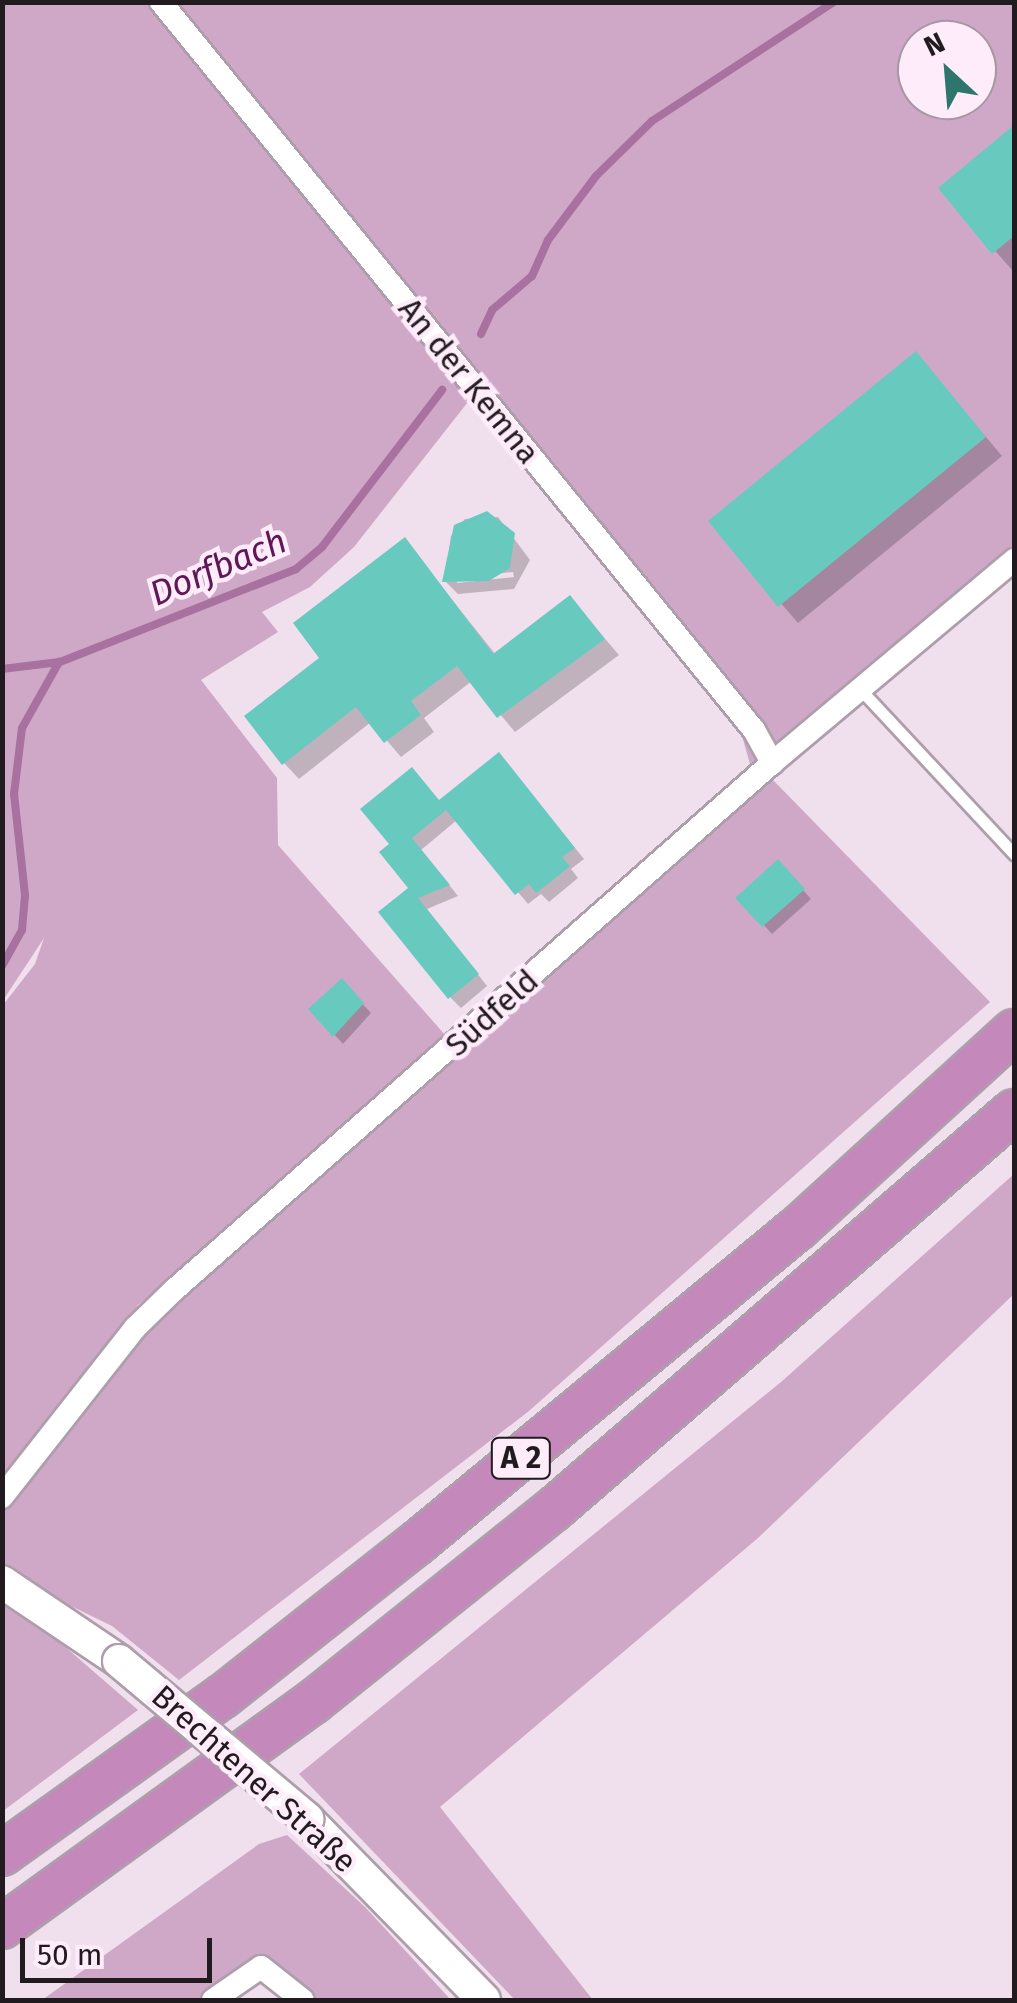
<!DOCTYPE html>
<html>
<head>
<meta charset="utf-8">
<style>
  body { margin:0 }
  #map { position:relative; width:1017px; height:2003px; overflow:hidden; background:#f0dfed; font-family:"Fira Sans",sans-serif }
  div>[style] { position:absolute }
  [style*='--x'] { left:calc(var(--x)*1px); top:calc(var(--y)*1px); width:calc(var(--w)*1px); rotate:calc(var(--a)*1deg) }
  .green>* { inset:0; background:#cfa8c8 }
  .shadow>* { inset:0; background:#0003 }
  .stream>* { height:8px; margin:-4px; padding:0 4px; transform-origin:4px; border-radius:4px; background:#a871a0 }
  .building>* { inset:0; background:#68cabf }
  .roads { filter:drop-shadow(2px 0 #ae9eab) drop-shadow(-2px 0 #ae9eab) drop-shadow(0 2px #ae9eab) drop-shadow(0 -2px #ae9eab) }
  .lane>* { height:11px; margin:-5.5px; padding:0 5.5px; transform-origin:5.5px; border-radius:5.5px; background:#fff }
  .street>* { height:22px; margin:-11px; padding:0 11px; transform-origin:11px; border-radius:11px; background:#fff }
  .secondary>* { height:32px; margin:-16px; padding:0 16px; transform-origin:16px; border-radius:16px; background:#fff }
  .highway>* { height:42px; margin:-21px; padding:0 21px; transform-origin:21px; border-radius:21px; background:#c488bb }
  .bridges { filter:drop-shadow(2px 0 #ae9eab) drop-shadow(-2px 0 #ae9eab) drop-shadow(0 2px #ae9eab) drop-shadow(0 -2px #ae9eab) }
  .secondary-bridge>* { height:32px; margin:-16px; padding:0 16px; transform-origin:16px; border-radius:16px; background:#fff }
  span { translate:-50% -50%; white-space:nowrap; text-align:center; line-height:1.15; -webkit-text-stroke:9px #feecfa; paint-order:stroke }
  .shield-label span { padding:2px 8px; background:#feecfa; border:2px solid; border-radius:8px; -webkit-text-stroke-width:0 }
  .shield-label { font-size:30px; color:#211b20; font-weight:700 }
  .street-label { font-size:32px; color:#211b20 }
  .water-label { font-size:35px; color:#5d1956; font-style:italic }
  .frame { position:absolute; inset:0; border:5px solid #211b20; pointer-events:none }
  .north { position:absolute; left:897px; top:20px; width:100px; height:100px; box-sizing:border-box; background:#feecfa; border:2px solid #a698a3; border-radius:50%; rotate:334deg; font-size:28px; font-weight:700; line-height:40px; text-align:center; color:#211b20 }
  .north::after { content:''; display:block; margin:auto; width:35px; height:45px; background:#2d756d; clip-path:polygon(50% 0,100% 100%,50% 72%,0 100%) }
  .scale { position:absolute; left:20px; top:1938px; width:192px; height:45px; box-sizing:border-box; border:5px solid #211b20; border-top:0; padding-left:12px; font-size:30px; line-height:35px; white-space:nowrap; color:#211b20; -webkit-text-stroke:8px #feecfa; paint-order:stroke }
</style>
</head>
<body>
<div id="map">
  <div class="green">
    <i style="clip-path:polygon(evenodd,3px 3px,1014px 3px,1014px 544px,750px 764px,738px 722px,475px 393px,354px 547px,310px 587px,262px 612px,278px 632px,201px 680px,277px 778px,278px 845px,453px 1044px,138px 1305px,3px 1492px,3px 1005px,35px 964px,44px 938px,2px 1002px,3px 3px,917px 40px,977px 40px,977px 100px,917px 100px,917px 40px)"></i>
    <i style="clip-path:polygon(772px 779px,990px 1002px,529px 1411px,179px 1680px,112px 1626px,3px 1573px,2px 1500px,140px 1335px)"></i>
    <i style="clip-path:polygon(1014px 1174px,1014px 1294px,758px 1538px,440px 1807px,593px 2000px,515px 2000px,299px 1774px,781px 1382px)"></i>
    <i style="clip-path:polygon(2px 1592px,138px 1710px,3px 1811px,2px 1811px)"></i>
    <i style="clip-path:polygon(287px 1835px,365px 1907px,451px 2000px,303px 2000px,261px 1967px,213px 2000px,42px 2000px,259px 1844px)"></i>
  </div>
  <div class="shadow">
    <i style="clip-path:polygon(1014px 128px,1014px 268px,1012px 270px,941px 189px)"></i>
    <i style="clip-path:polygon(916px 354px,1002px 456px,798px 623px,711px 522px)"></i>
    <i style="clip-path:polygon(evenodd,498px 517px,530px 560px,514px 589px,458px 594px,445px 581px,451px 536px,465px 519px,498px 517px,513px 572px,514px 577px,457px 583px,457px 578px,513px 572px)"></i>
    <i style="clip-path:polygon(405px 541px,496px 655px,570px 598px,619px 655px,515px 732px,472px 681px,424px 718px,434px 732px,401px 757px,371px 722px,299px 779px,284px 763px,323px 658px)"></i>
    <i style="clip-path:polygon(509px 766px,584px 859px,571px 869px,578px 878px,549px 902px,541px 894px,528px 904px,457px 820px,421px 850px,458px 896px,427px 909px,487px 986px,461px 1008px,450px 997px,411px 888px,382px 853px,440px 803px)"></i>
    <i style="clip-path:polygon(778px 862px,811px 899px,772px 934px,739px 898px)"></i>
    <i style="clip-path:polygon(342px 982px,371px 1013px,343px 1044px,311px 1009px)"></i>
  </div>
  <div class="stream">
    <i style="--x:481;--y:334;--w:26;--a:-65"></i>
    <i style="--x:492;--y:310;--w:52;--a:-40.4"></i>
    <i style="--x:532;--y:276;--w:39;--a:-66"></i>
    <i style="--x:548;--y:240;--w:80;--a:-53.1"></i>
    <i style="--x:596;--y:176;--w:78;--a:-44.5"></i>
    <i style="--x:652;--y:121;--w:217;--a:-33.2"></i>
    <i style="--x:2;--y:669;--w:58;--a:-6.9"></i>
    <i style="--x:60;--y:662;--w:254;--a:-21.5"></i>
    <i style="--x:296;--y:569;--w:34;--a:-40"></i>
    <i style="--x:322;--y:547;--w:198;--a:-52.6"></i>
    <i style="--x:2;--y:966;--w:41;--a:-60.9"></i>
    <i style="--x:22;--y:930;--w:35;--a:-85"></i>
    <i style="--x:25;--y:895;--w:102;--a:-96.2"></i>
    <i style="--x:14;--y:794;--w:66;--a:-83.1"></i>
    <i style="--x:22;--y:728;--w:76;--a:-60.7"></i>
  </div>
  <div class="building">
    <i style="clip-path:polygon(1014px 125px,1014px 236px,992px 254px,938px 188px)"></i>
    <i style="clip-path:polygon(916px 351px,986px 437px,778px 607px,708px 521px)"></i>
    <i style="clip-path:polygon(487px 511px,515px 533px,510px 568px,489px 581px,442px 582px,454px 525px)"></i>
    <i style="clip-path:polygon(405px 537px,493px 654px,570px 595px,605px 639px,497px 718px,457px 666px,411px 701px,421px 715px,384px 743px,356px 707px,282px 765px,244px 716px,319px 658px,293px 623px)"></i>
    <i style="clip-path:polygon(499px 752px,575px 848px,562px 857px,570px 866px,553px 880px,536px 893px,529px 884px,515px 895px,446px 810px,412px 838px,450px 885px,418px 898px,479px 974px,448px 999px,378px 912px,408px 888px,379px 852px,389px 844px,360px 809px,412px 767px,439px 800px)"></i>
    <i style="clip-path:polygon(778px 859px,805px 889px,762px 927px,735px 898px)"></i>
    <i style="clip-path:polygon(342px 978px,364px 1003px,333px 1037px,308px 1009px)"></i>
  </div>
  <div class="roads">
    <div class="lane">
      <i style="--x:860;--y:689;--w:226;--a:47"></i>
    </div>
    <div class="street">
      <i style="--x:161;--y:2;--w:939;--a:50.84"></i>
      <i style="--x:754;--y:730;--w:38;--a:61"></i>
      <i style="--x:2;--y:1497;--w:215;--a:-51.8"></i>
      <i style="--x:135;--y:1328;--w:54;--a:-44.3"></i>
      <i style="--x:174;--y:1290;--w:797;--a:-41.39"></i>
      <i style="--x:772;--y:763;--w:316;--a:-40"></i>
      <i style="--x:213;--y:2000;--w:58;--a:-34.5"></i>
      <i style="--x:261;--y:1967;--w:53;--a:38.2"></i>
    </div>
    <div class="secondary">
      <i style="--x:2;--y:1582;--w:141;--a:34"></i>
      <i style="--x:307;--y:1819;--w:253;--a:45.6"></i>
    </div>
    <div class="highway">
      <i style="--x:2;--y:1854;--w:272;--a:-35.6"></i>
      <i style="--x:223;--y:1696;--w:247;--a:-38.3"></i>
      <i style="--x:417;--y:1543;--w:494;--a:-39.6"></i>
      <i style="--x:798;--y:1228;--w:292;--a:-42.4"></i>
      <i style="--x:2;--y:1927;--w:384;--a:-35.9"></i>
      <i style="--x:313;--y:1702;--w:309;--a:-38.7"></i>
      <i style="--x:554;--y:1509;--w:608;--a:-40.87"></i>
    </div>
  </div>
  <div class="bridges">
    <div class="secondary-bridge">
      <i style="--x:119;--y:1661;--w:246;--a:40"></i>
    </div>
  </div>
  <div class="shield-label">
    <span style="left:521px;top:1458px">A 2</span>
  </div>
  <div class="street-label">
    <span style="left:469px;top:381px;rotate:51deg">An der Kemna</span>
    <span style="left:492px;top:1013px;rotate:-42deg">Südfeld</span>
    <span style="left:254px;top:1779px;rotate:42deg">Brechtener Straße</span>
  </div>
  <div class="water-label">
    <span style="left:218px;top:567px;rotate:-23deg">Dorfbach</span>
  </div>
  <div class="frame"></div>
  <div class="north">N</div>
  <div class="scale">50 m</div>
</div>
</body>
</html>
